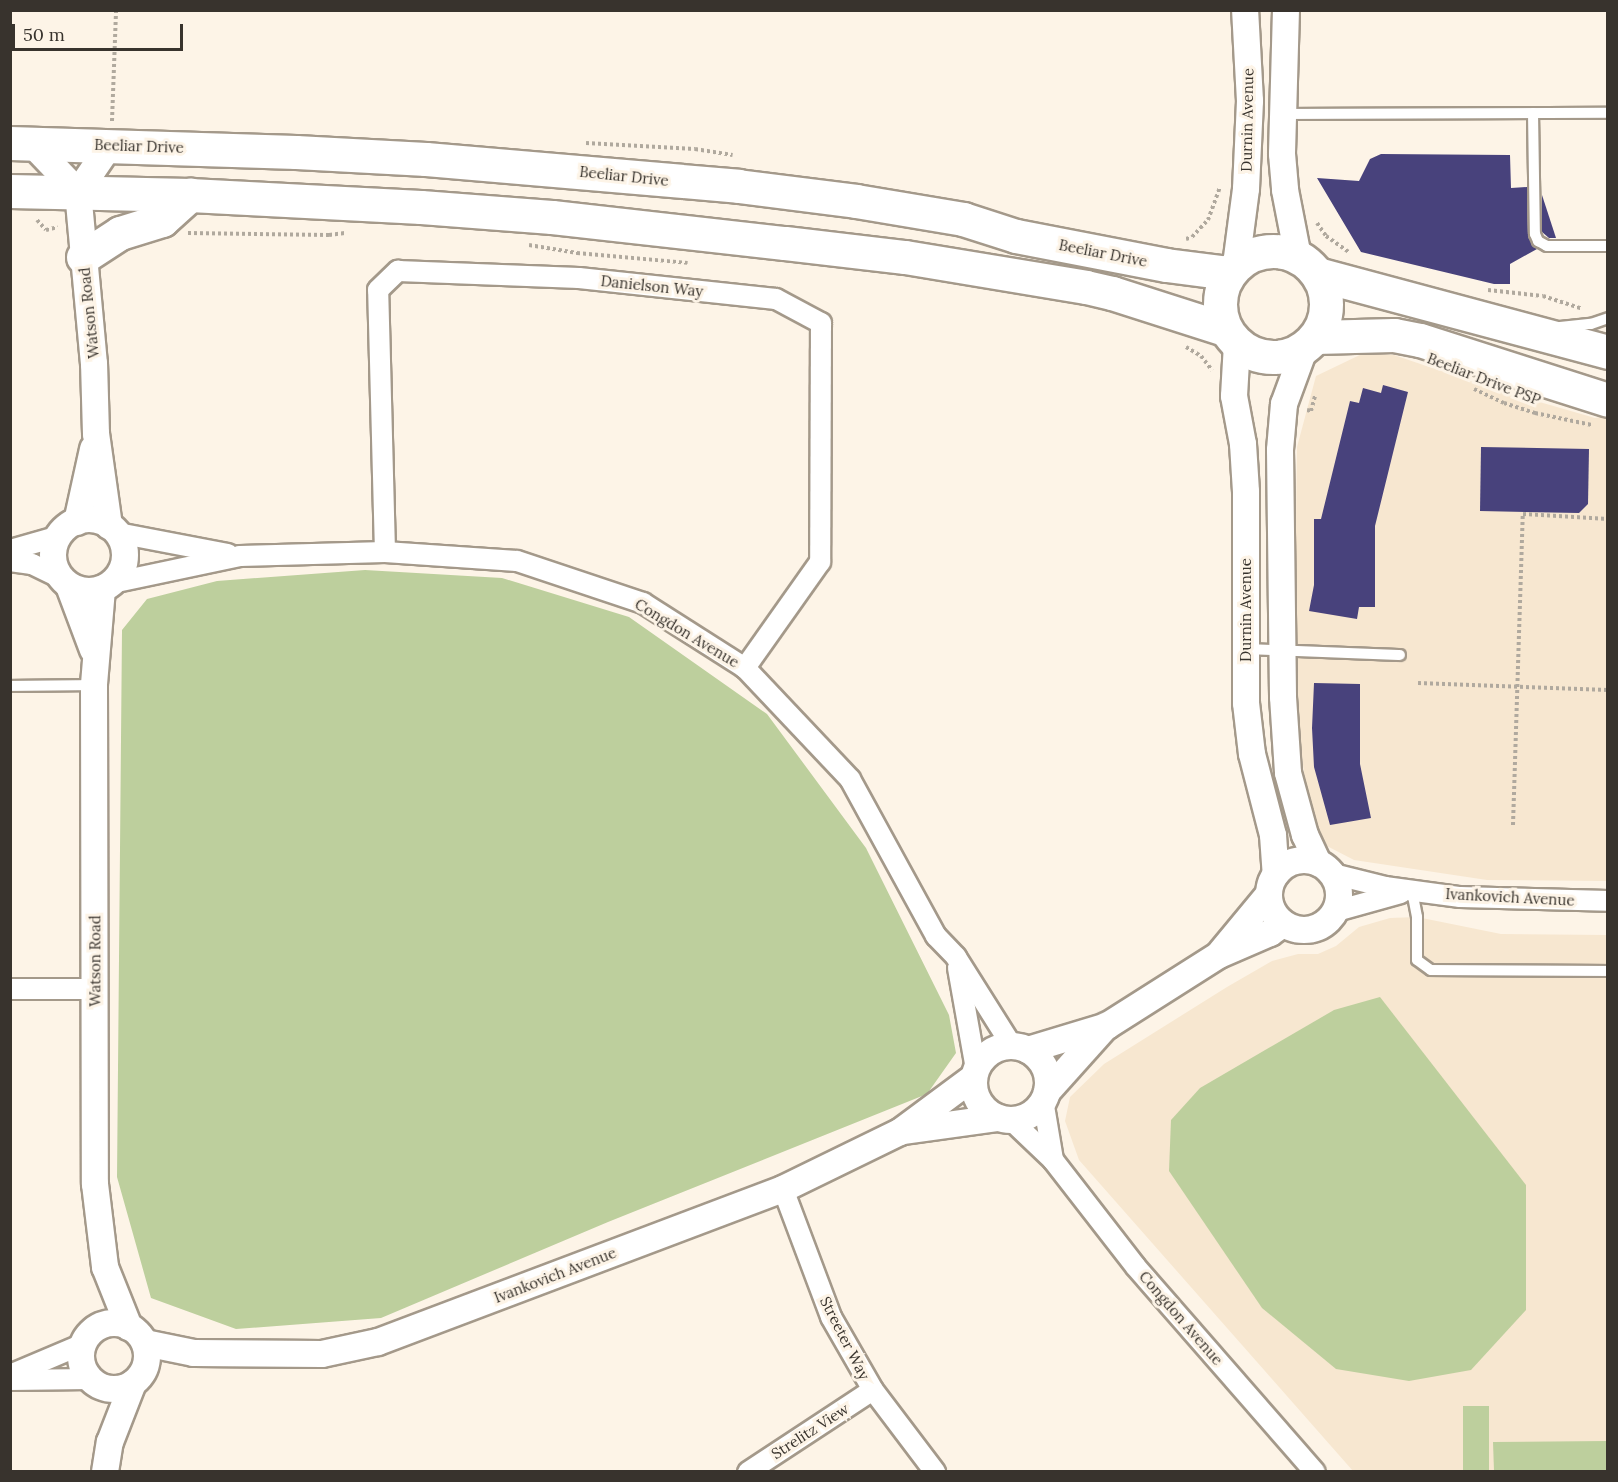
<!DOCTYPE html>
<html>
<head>
<meta charset="utf-8">
<style>
  body { margin:0 }
  #map { position:relative; width:1618px; height:1482px; overflow:hidden; background:#fdf4e7; font-family:Lora,serif }
  div>[style] { position:absolute }
  [style*='--x'] { left:calc(var(--x)*1px); top:calc(var(--y)*1px); width:calc(var(--w)*1px); rotate:calc(var(--a)*1deg) }
  .built>* { inset:0; background:#f7e7d0 }
  .green>* { inset:0; background:#bdcf9d }
  .building>* { inset:0; background:#48427c }
  .path>* { height:4px; margin-top:-2px; transform-origin:0; background:repeating-linear-gradient(90deg,#b0a99e 0 3px,transparent 0 6px) }
  .roads { filter:drop-shadow(2px 0 #a4998a) drop-shadow(-2px 0 #a4998a) drop-shadow(0 2px #a4998a) drop-shadow(0 -2px #a4998a) }
  .service>* { height:10px; margin:-5px; padding:0 5px; transform-origin:5px; border-radius:5px; background:#fff }
  .minor>* { height:20px; margin:-10px; padding:0 10px; transform-origin:10px; border-radius:10px; background:#fff }
  .tertiary>* { height:26px; margin:-13px; padding:0 13px; transform-origin:13px; border-radius:13px; background:#fff }
  .tertiary>.ring { margin:-13px; padding:0; box-sizing:content-box; background:none; border:26px solid #fff; border-radius:50% }
  .trunk>* { height:33px; margin:-16.5px; padding:0 16.5px; transform-origin:16.5px; border-radius:16.5px; background:#fff }
  .trunk>.ring { margin:-16.5px; padding:0; box-sizing:content-box; background:none; border:33px solid #fff; border-radius:50% }
  span { translate:-50% -50%; white-space:nowrap; text-align:center; line-height:1.15; -webkit-text-stroke:6px #fdf4e7; paint-order:stroke }
  .street-label { font-size:15px; color:#38332d }
  .frame { position:absolute; inset:0; border:12px solid #38332d; pointer-events:none }
  .scale { position:absolute; left:12px; top:24px; width:171px; height:27px; box-sizing:border-box; border:3px solid #38332d; border-top:0; padding-left:8px; font-size:18px; line-height:21px; white-space:nowrap; color:#38332d; -webkit-text-stroke:4px #fdf4e7; paint-order:stroke }
</style>
</head>
<body>
<div id="map">
  <div class="built">
    <i style="clip-path:polygon(1364px 353px,1394px 355px,1491px 388px,1595px 418px,1607px 416px,1607px 881px,1487px 880px,1354px 860px,1325px 845px,1307px 797px,1294px 691px,1297px 447px,1316px 376px)"></i>
    <i style="clip-path:polygon(1417px 917px,1501px 934px,1607px 935px,1607px 1471px,1353px 1471px,1079px 1160px,1065px 1121px,1070px 1097px,1104px 1064px,1227px 987px,1272px 961px,1298px 954px,1318px 954px,1336px 946px,1359px 927px,1390px 918px)"></i>
  </div>
  <div class="green">
    <i style="clip-path:polygon(365px 570px,502px 578px,629px 617px,767px 714px,866px 848px,949px 1015px,956px 1053px,927px 1094px,608px 1222px,381px 1318px,236px 1329px,151px 1298px,117px 1177px,122px 630px,147px 599px,217px 581px)"></i>
    <i style="clip-path:polygon(1380px 997px,1526px 1185px,1526px 1310px,1471px 1370px,1409px 1381px,1336px 1369px,1262px 1308px,1169px 1171px,1171px 1120px,1200px 1088px,1334px 1010px)"></i>
    <i style="clip-path:polygon(1463px 1406px,1489px 1406px,1489px 1471px,1463px 1471px)"></i>
    <i style="clip-path:polygon(1607px 1441px,1607px 1471px,1494px 1471px,1493px 1442px)"></i>
  </div>
  <div class="building">
    <i style="clip-path:polygon(1381px 154px,1510px 155px,1511px 188px,1527px 187px,1528px 235px,1532px 245px,1537px 249px,1510px 264px,1510px 284px,1494px 284px,1361px 252px,1317px 178px,1359px 181px,1370px 159px)"></i>
    <i style="clip-path:polygon(1542px 195px,1556px 238px,1549px 238px,1542px 232px)"></i>
    <i style="clip-path:polygon(1383px 385px,1408px 392px,1375px 526px,1375px 607px,1359px 607px,1357px 619px,1309px 611px,1314px 585px,1314px 519px,1321px 519px,1350px 401px,1359px 403px,1363px 388px,1381px 393px)"></i>
    <i style="clip-path:polygon(1481px 447px,1589px 449px,1588px 504px,1579px 513px,1480px 511px)"></i>
    <i style="clip-path:polygon(1314px 683px,1360px 684px,1360px 764px,1371px 818px,1330px 825px,1314px 767px,1312px 728px)"></i>
  </div>
  <div class="path">
    <i style="--x:112;--y:121;--w:111;--a:-87.9"></i>
    <i style="--x:586;--y:143;--w:109;--a:3.2"></i>
    <i style="--x:695;--y:149;--w:38;--a:9"></i>
    <i style="--x:37;--y:220;--w:13;--a:48"></i>
    <i style="--x:46;--y:230;--w:12;--a:-14"></i>
    <i style="--x:1317;--y:223;--w:16;--a:55"></i>
    <i style="--x:1326;--y:236;--w:28;--a:35"></i>
    <i style="--x:188;--y:233;--w:141;--a:0.8"></i>
    <i style="--x:329;--y:235;--w:16;--a:-7"></i>
    <i style="--x:1186;--y:239;--w:6;--a:-18"></i>
    <i style="--x:1192;--y:237;--w:23;--a:-47"></i>
    <i style="--x:1208;--y:220;--w:35;--a:-70"></i>
    <i style="--x:529;--y:245;--w:49;--a:9.5"></i>
    <i style="--x:577;--y:253;--w:111;--a:5.1"></i>
    <i style="--x:1488;--y:290;--w:55;--a:6.2"></i>
    <i style="--x:1543;--y:296;--w:40;--a:18"></i>
    <i style="--x:1186;--y:347;--w:17;--a:31"></i>
    <i style="--x:1201;--y:356;--w:18;--a:52"></i>
    <i style="--x:1474;--y:389;--w:33;--a:25"></i>
    <i style="--x:1504;--y:403;--w:33;--a:18"></i>
    <i style="--x:1535;--y:413;--w:58;--a:11.9"></i>
    <i style="--x:1307;--y:410;--w:4;--a:14"></i>
    <i style="--x:1311;--y:411;--w:16;--a:-75"></i>
    <i style="--x:1418;--y:683;--w:190;--a:2.1"></i>
    <i style="--x:1513;--y:825;--w:311;--a:-88.2"></i>
    <i style="--x:1523;--y:514;--w:85;--a:3.4"></i>
  </div>
  <div class="roads">
    <div class="service">
      <i style="--x:1533;--y:113;--w:121;--a:89.1"></i>
      <i style="--x:1535;--y:234;--w:8;--a:67"></i>
      <i style="--x:1538;--y:241;--w:10;--a:29"></i>
      <i style="--x:1547;--y:246;--w:61;--a:0"></i>
      <i style="--x:1284;--y:114;--w:324;--a:-0.2"></i>
      <i style="--x:1560;--y:327;--w:31;--a:-6"></i>
      <i style="--x:1591;--y:324;--w:18;--a:-19"></i>
      <i style="--x:1245;--y:649;--w:155;--a:2.2"></i>
      <i style="--x:10;--y:686;--w:84;--a:-0.7"></i>
      <i style="--x:1412;--y:891;--w:26;--a:79"></i>
      <i style="--x:1417;--y:917;--w:43;--a:90"></i>
      <i style="--x:1417;--y:960;--w:17;--a:36"></i>
      <i style="--x:1431;--y:970;--w:177;--a:0.3"></i>
    </div>
    <div class="minor">
      <i style="--x:118;--y:533;--w:112;--a:10.8"></i>
      <i style="--x:10;--y:550;--w:51;--a:-15.9"></i>
      <i style="--x:385;--y:552;--w:262;--a:-91.5"></i>
      <i style="--x:378;--y:290;--w:28;--a:-44"></i>
      <i style="--x:398;--y:271;--w:181;--a:2.2"></i>
      <i style="--x:579;--y:278;--w:198;--a:6.1"></i>
      <i style="--x:776;--y:299;--w:51;--a:28.1"></i>
      <i style="--x:821;--y:323;--w:239;--a:90.2"></i>
      <i style="--x:820;--y:562;--w:130;--a:125.3"></i>
      <i style="--x:10;--y:561;--w:22;--a:8"></i>
      <i style="--x:32;--y:564;--w:32;--a:26"></i>
      <i style="--x:112;--y:583;--w:131;--a:-11.9"></i>
      <i style="--x:240;--y:556;--w:145;--a:-1.6"></i>
      <i style="--x:385;--y:552;--w:132;--a:3.9"></i>
      <i style="--x:517;--y:561;--w:133;--a:18.4"></i>
      <i style="--x:643;--y:603;--w:121;--a:32.5"></i>
      <i style="--x:745;--y:668;--w:153;--a:46.6"></i>
      <i style="--x:850;--y:779;--w:179;--a:61.3"></i>
      <i style="--x:936;--y:936;--w:29;--a:46"></i>
      <i style="--x:956;--y:957;--w:105;--a:57.8"></i>
      <i style="--x:1333;--y:874;--w:54;--a:14"></i>
      <i style="--x:1385;--y:887;--w:76;--a:7.6"></i>
      <i style="--x:1460;--y:897;--w:148;--a:1.5"></i>
      <i style="--x:1336;--y:911;--w:67;--a:-15.5"></i>
      <i style="--x:958;--y:968;--w:103;--a:79.9"></i>
      <i style="--x:10;--y:989;--w:85;--a:0"></i>
      <i style="--x:1043;--y:1100;--w:61;--a:80.5"></i>
      <i style="--x:1011;--y:1120;--w:58;--a:43.6"></i>
      <i style="--x:1053;--y:1160;--w:135;--a:52.2"></i>
      <i style="--x:1136;--y:1267;--w:272;--a:48.9"></i>
      <i style="--x:783;--y:1189;--w:137;--a:69.4"></i>
      <i style="--x:831;--y:1317;--w:84;--a:60.1"></i>
      <i style="--x:873;--y:1390;--w:103;--a:52.9"></i>
      <i style="--x:10;--y:1375;--w:79;--a:-23"></i>
      <i style="--x:10;--y:1380;--w:80;--a:-0.7"></i>
      <i style="--x:748;--y:1472;--w:149;--a:-33.3"></i>
    </div>
    <div class="tertiary">
      <i style="--x:1286;--y:10;--w:144;--a:91.6"></i>
      <i style="--x:1282;--y:154;--w:36;--a:85"></i>
      <i style="--x:1285;--y:190;--w:68;--a:79"></i>
      <i style="--x:32;--y:144;--w:66;--a:46.2"></i>
      <i style="--x:1236;--y:265;--w:77;--a:-82.5"></i>
      <i style="--x:1246;--y:189;--w:88;--a:-87.4"></i>
      <i style="--x:1250;--y:101;--w:91;--a:-93.1"></i>
      <i style="--x:1237;--y:344;--w:52;--a:93.3"></i>
      <i style="--x:1234;--y:396;--w:49;--a:79.4"></i>
      <i style="--x:1243;--y:444;--w:48;--a:86.4"></i>
      <i style="--x:1246;--y:492;--w:211;--a:90"></i>
      <i style="--x:1246;--y:703;--w:51;--a:83.3"></i>
      <i style="--x:1252;--y:754;--w:84;--a:75.5"></i>
      <i style="--x:1273;--y:835;--w:39;--a:86"></i>
      <i style="--x:1305;--y:347;--w:61;--a:110.2"></i>
      <i style="--x:1284;--y:404;--w:46;--a:95"></i>
      <i style="--x:1280;--y:450;--w:247;--a:89.3"></i>
      <i style="--x:1283;--y:697;--w:76;--a:86.2"></i>
      <i style="--x:1288;--y:773;--w:64;--a:74.7"></i>
      <i style="--x:1305;--y:835;--w:31;--a:65"></i>
      <i class="ring" style="left:53px;top:519px;width:46px;height:46px"></i>
      <i style="--x:77;--y:522;--w:75;--a:-77.6"></i>
      <i style="--x:109;--y:526;--w:93;--a:-98"></i>
      <i style="--x:96;--y:434;--w:70;--a:-91.6"></i>
      <i style="--x:94;--y:364;--w:173;--a:-95.3"></i>
      <i style="--x:78;--y:192;--w:57;--a:-55.8"></i>
      <i style="--x:69;--y:586;--w:68;--a:69.4"></i>
      <i style="--x:102;--y:589;--w:96;--a:94.8"></i>
      <i style="--x:94;--y:685;--w:499;--a:89.9"></i>
      <i style="--x:95;--y:1184;--w:84;--a:83.1"></i>
      <i style="--x:105;--y:1267;--w:65;--a:68.2"></i>
      <i class="ring" style="left:1269px;top:860px;width:44px;height:44px"></i>
      <i style="--x:1221;--y:952;--w:75;--a:-50.4"></i>
      <i class="ring" style="left:974px;top:1046px;width:48px;height:48px"></i>
      <i style="--x:1028;--y:1050;--w:83;--a:-16.9"></i>
      <i style="--x:1107;--y:1026;--w:133;--a:-32.4"></i>
      <i style="--x:1219;--y:955;--w:56;--a:-23.3"></i>
      <i style="--x:1270;--y:933;--w:16;--a:-35"></i>
      <i style="--x:1047;--y:1092;--w:89;--a:-48.2"></i>
      <i style="--x:903;--y:1131;--w:96;--a:-7.8"></i>
      <i class="ring" style="left:81px;top:1323px;width:40px;height:40px"></i>
      <i style="--x:145;--y:1343;--w:50;--a:11.5"></i>
      <i style="--x:194;--y:1353;--w:128;--a:0.4"></i>
      <i style="--x:322;--y:1354;--w:57;--a:-12.1"></i>
      <i style="--x:378;--y:1342;--w:433;--a:-20.7"></i>
      <i style="--x:783;--y:1189;--w:130;--a:-26"></i>
      <i style="--x:900;--y:1132;--w:92;--a:-36.6"></i>
      <i style="--x:105;--y:1472;--w:30;--a:-81"></i>
      <i style="--x:110;--y:1442;--w:63;--a:-68.7"></i>
    </div>
    <div class="trunk">
      <i style="--x:10;--y:143;--w:286;--a:1.8"></i>
      <i style="--x:296;--y:152;--w:130;--a:3.1"></i>
      <i style="--x:426;--y:159;--w:313;--a:4.9"></i>
      <i style="--x:738;--y:186;--w:119;--a:7.2"></i>
      <i style="--x:856;--y:201;--w:109;--a:9.5"></i>
      <i style="--x:963;--y:219;--w:56;--a:17.8"></i>
      <i style="--x:1016;--y:236;--w:153;--a:10.9"></i>
      <i style="--x:1166;--y:265;--w:64;--a:7.2"></i>
      <i style="--x:10;--y:191;--w:180;--a:1.3"></i>
      <i style="--x:190;--y:195;--w:231;--a:3"></i>
      <i style="--x:421;--y:207;--w:131;--a:4.4"></i>
      <i style="--x:552;--y:217;--w:234;--a:6.4"></i>
      <i style="--x:785;--y:243;--w:121;--a:6.7"></i>
      <i style="--x:905;--y:257;--w:183;--a:9.4"></i>
      <i style="--x:1086;--y:287;--w:27;--a:13"></i>
      <i style="--x:1112;--y:293;--w:119;--a:17.7"></i>
      <i class="ring" style="left:1220px;top:251px;width:73px;height:73px"></i>
      <i style="--x:83;--y:257;--w:44;--a:-33"></i>
      <i style="--x:120;--y:233;--w:44;--a:-17.2"></i>
      <i style="--x:162;--y:220;--w:38;--a:-42"></i>
      <i style="--x:1317;--y:274;--w:301;--a:15"></i>
      <i style="--x:1315;--y:337;--w:79;--a:-1.5"></i>
      <i style="--x:1394;--y:335;--w:26;--a:11"></i>
      <i style="--x:1420;--y:340;--w:197;--a:17.7"></i>
    </div>
  </div>
  <div class="street-label">
    <span style="left:1247px;top:120px;rotate:-89deg">Durnin Avenue</span>
    <span style="left:139px;top:146px;rotate:2deg">Beeliar Drive</span>
    <span style="left:624px;top:176px;rotate:6deg">Beeliar Drive</span>
    <span style="left:1103px;top:253px;rotate:11deg">Beeliar Drive</span>
    <span style="left:652px;top:286px;rotate:6deg">Danielson Way</span>
    <span style="left:89px;top:313px;rotate:-96deg">Watson Road</span>
    <span style="left:1484px;top:379px;rotate:21deg">Beeliar Drive PSP</span>
    <span style="left:1246px;top:610px;rotate:-90deg">Durnin Avenue</span>
    <span style="left:687px;top:633px;rotate:31deg">Congdon Avenue</span>
    <span style="left:1510px;top:897px;rotate:3deg">Ivankovich Avenue</span>
    <span style="left:95px;top:961px;rotate:-90deg">Watson Road</span>
    <span style="left:555px;top:1275px;rotate:-21deg">Ivankovich Avenue</span>
    <span style="left:1181px;top:1318px;rotate:49deg">Congdon Avenue</span>
    <span style="left:845px;top:1338px;rotate:63deg">Streeter Way</span>
    <span style="left:810px;top:1431px;rotate:-33deg">Strelitz View</span>
  </div>
  <div class="frame"></div>
  <div class="scale">50 m</div>
</div>
</body>
</html>
